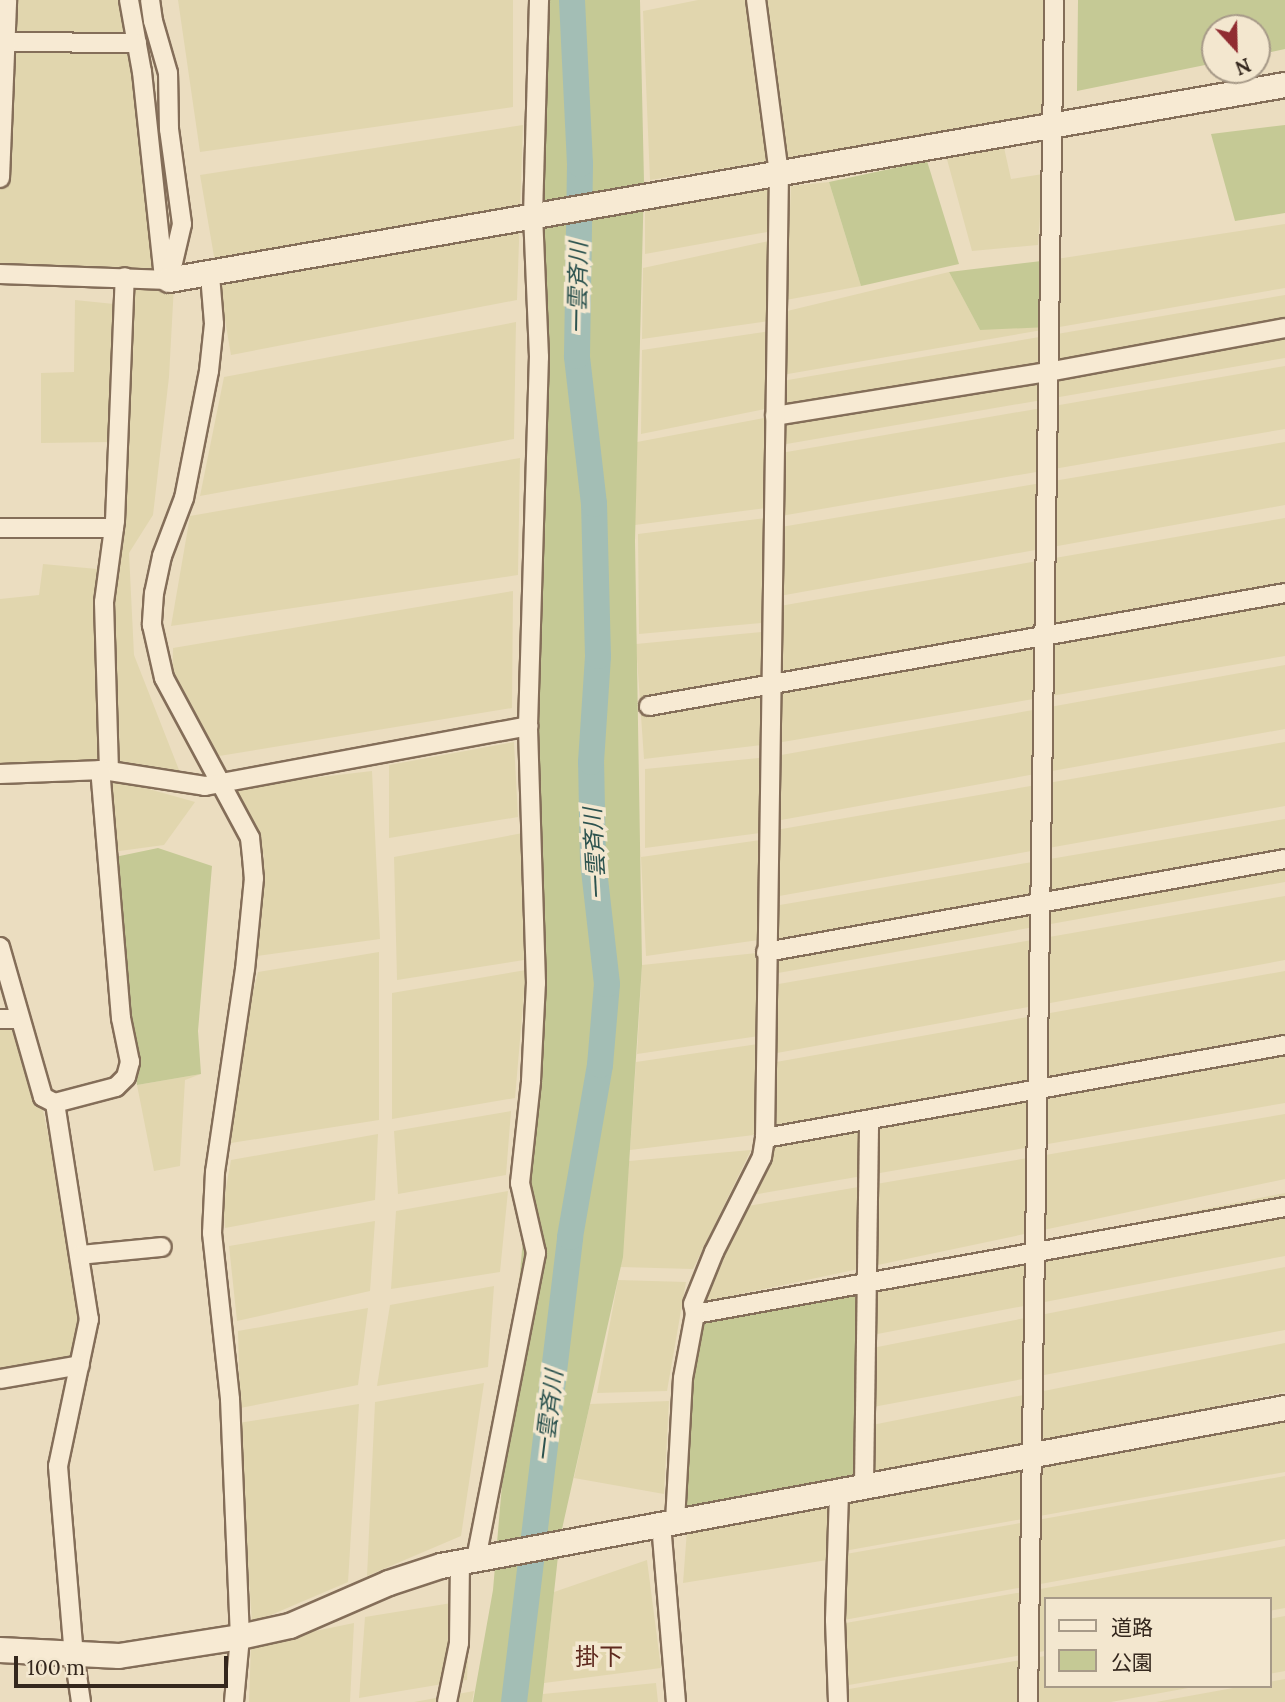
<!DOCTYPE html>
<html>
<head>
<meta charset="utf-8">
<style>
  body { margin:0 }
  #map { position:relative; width:1285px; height:1702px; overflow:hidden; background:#ebddc0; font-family:Lora,"Noto Sans JP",serif }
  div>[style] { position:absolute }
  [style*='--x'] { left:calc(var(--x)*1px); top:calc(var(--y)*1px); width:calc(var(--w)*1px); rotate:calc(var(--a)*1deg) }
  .farmland>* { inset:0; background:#e1d6ae }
  .green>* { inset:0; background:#c5c995 }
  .river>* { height:26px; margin:-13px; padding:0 13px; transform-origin:13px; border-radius:13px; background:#a3beb5 }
  .roads { filter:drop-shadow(2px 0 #846e59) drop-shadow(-2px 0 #846e59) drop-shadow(0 2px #846e59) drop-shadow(0 -2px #846e59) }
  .street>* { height:18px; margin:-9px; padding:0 9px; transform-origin:9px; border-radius:9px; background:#f7ead3 }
  .secondary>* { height:24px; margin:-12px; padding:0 12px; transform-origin:12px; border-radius:12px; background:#f7ead3 }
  span { translate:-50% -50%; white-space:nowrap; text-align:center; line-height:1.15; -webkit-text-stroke:7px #f3e7cf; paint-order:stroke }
  .water-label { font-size:23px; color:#2d534f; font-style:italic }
  .quarter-label { font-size:24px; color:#5e291e }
  .legend { position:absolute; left:1044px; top:1597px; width:228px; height:91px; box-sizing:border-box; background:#f3e7cf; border:2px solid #a79a88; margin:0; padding:9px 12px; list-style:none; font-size:21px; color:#34271d }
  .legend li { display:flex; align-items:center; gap:14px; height:35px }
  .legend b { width:35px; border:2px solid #a79a88 }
  .north { position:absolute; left:1201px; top:14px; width:70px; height:70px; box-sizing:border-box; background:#f3e7cf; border:2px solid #a79a88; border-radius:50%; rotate:158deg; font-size:19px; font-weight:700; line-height:28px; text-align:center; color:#34271d }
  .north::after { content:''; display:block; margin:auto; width:24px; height:32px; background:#902c31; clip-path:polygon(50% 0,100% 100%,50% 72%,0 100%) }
  .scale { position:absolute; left:14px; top:1656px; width:214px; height:32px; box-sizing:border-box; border:4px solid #34271d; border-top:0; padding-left:9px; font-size:21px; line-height:24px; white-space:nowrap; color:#34271d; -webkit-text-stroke:5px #f3e7cf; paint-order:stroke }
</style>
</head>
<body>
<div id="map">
  <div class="farmland">
    <i style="clip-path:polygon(0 0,132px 0,163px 271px,0 264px)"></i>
    <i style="clip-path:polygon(178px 0,513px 0,513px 107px,200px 152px)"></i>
    <i style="clip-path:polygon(698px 0,1047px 0,1049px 126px,777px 160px,650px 180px,643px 11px)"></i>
    <i style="clip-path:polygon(523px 125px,517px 300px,231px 355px,200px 175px)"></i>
    <i style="clip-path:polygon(1003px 143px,1011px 179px,1043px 174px,1038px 245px,972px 251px,945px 152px)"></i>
    <i style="clip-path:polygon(779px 174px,778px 230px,645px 254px,645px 198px)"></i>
    <i style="clip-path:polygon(829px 182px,861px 286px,786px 300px,791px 186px)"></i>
    <i style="clip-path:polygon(1285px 224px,1285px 288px,782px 375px,783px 312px,949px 272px,980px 330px,1050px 260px)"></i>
    <i style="clip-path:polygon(778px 239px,777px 320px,642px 339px,643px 268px)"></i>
    <i style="clip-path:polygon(174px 285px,169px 377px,153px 515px,129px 553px,134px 655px,181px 775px,116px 767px,105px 640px,132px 287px)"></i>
    <i style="clip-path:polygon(1285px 295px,1285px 358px,775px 446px,775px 454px,1285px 366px,1285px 429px,775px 517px,775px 528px,1285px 442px,1285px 505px,774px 597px,774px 607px,1285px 518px,1285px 586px,1279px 583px,772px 676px,1285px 592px,1285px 656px,771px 744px,644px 759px,636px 644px,772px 631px,772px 622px,639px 634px,638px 534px,774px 517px,774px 507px,635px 525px,637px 442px,775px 416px,775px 407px,641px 434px,642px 350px,777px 330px,776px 382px)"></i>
    <i style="clip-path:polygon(75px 300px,114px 304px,112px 442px,41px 443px,41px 373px,74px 372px)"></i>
    <i style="clip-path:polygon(516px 322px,514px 439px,200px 496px,224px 377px)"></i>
    <i style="clip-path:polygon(520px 458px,518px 575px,171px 626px,190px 516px)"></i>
    <i style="clip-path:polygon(43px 564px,108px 570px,100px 765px,0 767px,0 599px,39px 595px)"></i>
    <i style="clip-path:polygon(513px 591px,512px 708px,213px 757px,172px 687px,173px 648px)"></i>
    <i style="clip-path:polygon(1285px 665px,1285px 729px,770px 822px,770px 831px,1285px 742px,1285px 806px,768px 898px,768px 907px,1285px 819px,1285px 882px,767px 975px,767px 986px,1285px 896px,1285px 960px,766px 1055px,765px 1035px,637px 1054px,642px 965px,766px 952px,766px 939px,646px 956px,641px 857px,768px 839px,768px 832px,645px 848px,645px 769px,770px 757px)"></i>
    <i style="clip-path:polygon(514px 742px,518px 817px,389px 838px,389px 765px)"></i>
    <i style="clip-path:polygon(372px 771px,380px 939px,257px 956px,264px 856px,235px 787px)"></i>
    <i style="clip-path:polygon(110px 778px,195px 802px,164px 845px,112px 852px)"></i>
    <i style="clip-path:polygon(523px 833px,524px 960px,397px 980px,394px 857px)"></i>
    <i style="clip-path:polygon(379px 952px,379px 1120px,231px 1143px,236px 1058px,258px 972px)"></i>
    <i style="clip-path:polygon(526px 970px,515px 1098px,392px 1119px,392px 993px)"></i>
    <i style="clip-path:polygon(1285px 971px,1285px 1035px,765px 1127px,765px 1064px)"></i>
    <i style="clip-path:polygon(0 1028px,14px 1028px,33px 1101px,42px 1105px,81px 1294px,77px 1357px,0 1372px)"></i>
    <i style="clip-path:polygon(1285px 1040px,1285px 1103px,741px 1197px,765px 1138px)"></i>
    <i style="clip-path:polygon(758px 1044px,754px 1135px,630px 1150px,636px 1062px)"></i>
    <i style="clip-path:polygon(201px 1074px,185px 1080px,180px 1166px,154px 1171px,137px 1085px)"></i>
    <i style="clip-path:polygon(511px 1111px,506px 1175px,398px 1194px,394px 1131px)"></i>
    <i style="clip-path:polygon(1285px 1114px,1285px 1179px,693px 1304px,736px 1208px)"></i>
    <i style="clip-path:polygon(378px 1134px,375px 1200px,225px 1228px,223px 1205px,231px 1160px)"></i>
    <i style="clip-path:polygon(751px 1150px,693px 1269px,620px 1267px,629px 1161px)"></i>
    <i style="clip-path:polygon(508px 1191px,500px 1272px,391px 1289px,396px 1211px)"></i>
    <i style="clip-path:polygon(1285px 1193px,1285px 1256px,867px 1336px,868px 1277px)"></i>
    <i style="clip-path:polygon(375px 1221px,370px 1291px,237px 1321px,229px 1246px)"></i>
    <i style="clip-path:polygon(1285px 1267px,1285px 1330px,873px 1407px,867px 1349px)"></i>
    <i style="clip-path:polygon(618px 1280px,686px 1282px,667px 1391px,597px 1393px)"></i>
    <i style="clip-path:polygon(494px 1286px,488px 1367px,377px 1386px,390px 1305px)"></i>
    <i style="clip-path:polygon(368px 1308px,358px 1385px,240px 1408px,238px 1331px)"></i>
    <i style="clip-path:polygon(1285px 1343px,1285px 1392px,874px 1479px,872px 1425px)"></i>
    <i style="clip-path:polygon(484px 1383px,461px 1536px,367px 1576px,375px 1402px)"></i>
    <i style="clip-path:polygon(669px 1401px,664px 1494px,574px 1478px,590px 1404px)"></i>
    <i style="clip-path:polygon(359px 1404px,348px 1582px,252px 1623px,238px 1423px)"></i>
    <i style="clip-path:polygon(1285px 1415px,1285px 1472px,844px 1551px,845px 1500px)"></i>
    <i style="clip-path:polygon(1285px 1476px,1285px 1539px,844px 1620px,846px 1554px)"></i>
    <i style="clip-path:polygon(828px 1503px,827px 1560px,683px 1583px,687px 1530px)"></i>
    <i style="clip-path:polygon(1285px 1546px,1285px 1608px,1269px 1611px,1269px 1599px,1045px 1599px,1045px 1651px,843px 1686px,840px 1624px)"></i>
    <i style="clip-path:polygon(647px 1560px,661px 1668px,544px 1683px,554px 1592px)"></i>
    <i style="clip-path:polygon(470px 1600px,467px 1680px,359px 1698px,365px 1617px)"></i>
    <i style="clip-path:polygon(1285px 1616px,1285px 1671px,1269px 1674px,1269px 1619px)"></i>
    <i style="clip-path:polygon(354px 1623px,350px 1702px,249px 1702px,251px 1644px)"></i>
    <i style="clip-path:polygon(1045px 1656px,1045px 1686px,1199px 1686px,1111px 1702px,843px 1702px,843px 1690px)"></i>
    <i style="clip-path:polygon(1285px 1679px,1285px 1702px,1156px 1702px,1244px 1686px,1269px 1686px,1269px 1682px)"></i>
    <i style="clip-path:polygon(656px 1683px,658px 1702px,542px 1702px,543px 1694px)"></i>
    <i style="clip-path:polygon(474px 1691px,472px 1702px,414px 1702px)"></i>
  </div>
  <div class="green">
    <i style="clip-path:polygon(533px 0,640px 0,644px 182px,635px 541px,642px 965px,623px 1257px,560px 1538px,542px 1702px,473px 1702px,493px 1590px,541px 1027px,531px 615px)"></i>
    <i style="clip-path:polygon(1078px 0,1285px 0,1285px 49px,1257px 55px,1257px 28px,1215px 28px,1215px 63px,1077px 91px)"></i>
    <i style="clip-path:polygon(1285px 125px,1285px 213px,1235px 221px,1211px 134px)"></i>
    <i style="clip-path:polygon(927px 161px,959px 264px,861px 286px,829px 182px)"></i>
    <i style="clip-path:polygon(1050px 260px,1049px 327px,980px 330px,949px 272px)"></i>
    <i style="clip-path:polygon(158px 848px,212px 866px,198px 1031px,201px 1074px,137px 1085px,115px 857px)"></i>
    <i style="clip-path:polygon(868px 1283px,854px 1478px,684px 1512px,693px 1322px)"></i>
  </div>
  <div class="river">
    <i style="--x:514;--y:1702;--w:468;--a:-83.1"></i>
    <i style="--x:570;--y:1237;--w:175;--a:-80.1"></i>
    <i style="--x:600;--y:1065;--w:81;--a:-85.1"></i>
    <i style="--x:607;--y:984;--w:123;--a:-96.5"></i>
    <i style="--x:593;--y:862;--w:100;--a:-91.1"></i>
    <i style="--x:591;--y:762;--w:106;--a:-86.2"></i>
    <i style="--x:598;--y:656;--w:152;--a:-91.5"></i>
    <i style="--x:594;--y:504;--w:149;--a:-96.6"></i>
    <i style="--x:577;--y:356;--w:192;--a:-89.1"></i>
    <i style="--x:580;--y:164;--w:164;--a:-92.8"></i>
  </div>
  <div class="roads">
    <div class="street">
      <i style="--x:129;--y:0;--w:73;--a:79.8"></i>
      <i style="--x:142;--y:72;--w:207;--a:83.9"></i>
      <i style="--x:0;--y:42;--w:137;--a:0.4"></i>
      <i style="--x:0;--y:178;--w:178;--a:-87.7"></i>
      <i style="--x:0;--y:274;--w:169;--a:2"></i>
      <i style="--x:169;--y:280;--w:57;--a:-76.9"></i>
      <i style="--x:182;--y:224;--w:96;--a:-97.8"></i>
      <i style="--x:169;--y:129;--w:56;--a:-91"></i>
      <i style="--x:168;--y:73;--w:54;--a:-106.1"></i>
      <i style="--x:153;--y:21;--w:21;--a:-98"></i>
      <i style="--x:210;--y:275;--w:49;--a:85.3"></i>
      <i style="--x:214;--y:324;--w:47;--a:96.1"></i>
      <i style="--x:209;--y:371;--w:129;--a:101.1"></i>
      <i style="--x:184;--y:498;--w:62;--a:110.8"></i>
      <i style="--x:162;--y:556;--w:38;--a:102"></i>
      <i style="--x:154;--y:593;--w:32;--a:94"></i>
      <i style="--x:152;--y:625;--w:54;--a:77.2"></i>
      <i style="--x:164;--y:678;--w:182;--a:61.7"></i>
      <i style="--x:250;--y:838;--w:19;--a:84"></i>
      <i style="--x:252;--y:857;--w:21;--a:85"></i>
      <i style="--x:254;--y:878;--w:91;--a:95.6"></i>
      <i style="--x:245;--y:969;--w:205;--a:98.4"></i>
      <i style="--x:215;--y:1172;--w:61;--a:92.8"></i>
      <i style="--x:212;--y:1233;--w:167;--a:83.8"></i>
      <i style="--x:230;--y:1399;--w:238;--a:87.6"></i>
      <i style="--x:240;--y:1637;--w:65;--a:95.3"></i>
      <i style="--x:775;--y:416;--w:277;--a:-9.2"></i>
      <i style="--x:1048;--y:372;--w:241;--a:-10.5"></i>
      <i style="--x:0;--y:528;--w:114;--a:0"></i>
      <i style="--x:649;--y:706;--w:646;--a:-10.07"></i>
      <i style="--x:109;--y:771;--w:169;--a:-91.7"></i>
      <i style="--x:104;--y:602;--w:82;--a:-82.3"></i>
      <i style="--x:115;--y:521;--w:244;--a:-87.7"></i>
      <i style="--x:0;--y:774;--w:103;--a:-2.2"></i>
      <i style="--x:103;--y:770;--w:103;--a:8.9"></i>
      <i style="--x:205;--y:786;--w:329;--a:-10.5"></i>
      <i style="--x:0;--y:947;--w:156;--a:74"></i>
      <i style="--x:43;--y:1097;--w:13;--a:27"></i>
      <i style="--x:55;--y:1103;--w:63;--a:-14.7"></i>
      <i style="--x:116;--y:1087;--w:14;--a:-45"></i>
      <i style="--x:126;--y:1077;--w:16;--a:-75"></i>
      <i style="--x:130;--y:1062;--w:45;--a:-101.6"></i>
      <i style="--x:121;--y:1018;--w:249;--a:-94.8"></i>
      <i style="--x:766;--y:952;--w:527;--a:-10.16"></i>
      <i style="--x:0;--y:1019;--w:20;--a:0"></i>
      <i style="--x:55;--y:1103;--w:219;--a:81.1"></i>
      <i style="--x:89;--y:1319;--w:150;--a:101.9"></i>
      <i style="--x:58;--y:1466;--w:190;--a:85.2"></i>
      <i style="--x:74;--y:1655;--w:48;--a:81.5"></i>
      <i style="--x:765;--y:1138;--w:528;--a:-10.14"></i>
      <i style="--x:80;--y:1255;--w:82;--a:-5.6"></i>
      <i style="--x:695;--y:1314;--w:600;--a:-10.28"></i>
      <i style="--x:0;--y:1379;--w:81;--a:-9.9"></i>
      <i style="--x:864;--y:1485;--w:365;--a:-89.2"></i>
      <i style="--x:675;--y:1521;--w:143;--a:-86.8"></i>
      <i style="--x:683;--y:1378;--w:65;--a:-79.4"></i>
      <i style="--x:695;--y:1314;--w:10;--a:-101"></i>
      <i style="--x:693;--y:1304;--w:56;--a:-68"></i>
      <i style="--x:714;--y:1252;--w:106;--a:-63.2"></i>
      <i style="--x:762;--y:1157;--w:19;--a:-81"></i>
      <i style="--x:765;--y:1138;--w:964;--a:-89.17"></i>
      <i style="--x:779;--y:174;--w:176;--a:-97.5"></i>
      <i style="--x:661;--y:1524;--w:179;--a:85.2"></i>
      <i style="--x:476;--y:1559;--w:312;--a:-78.9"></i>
      <i style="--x:536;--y:1253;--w:72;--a:-102.9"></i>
      <i style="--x:520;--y:1183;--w:103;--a:-83.8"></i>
      <i style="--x:531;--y:1081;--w:98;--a:-87.1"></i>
      <i style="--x:536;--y:983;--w:257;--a:-91.8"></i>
      <i style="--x:528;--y:726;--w:369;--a:-88.3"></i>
      <i style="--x:539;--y:357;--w:141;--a:-92.4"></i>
      <i style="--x:533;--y:216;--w:216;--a:-88.4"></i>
      <i style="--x:447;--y:1702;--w:60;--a:-78.5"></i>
      <i style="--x:459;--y:1643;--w:81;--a:-89.3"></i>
      <i style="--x:838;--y:1702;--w:82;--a:-92.1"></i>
      <i style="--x:835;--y:1620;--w:130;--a:-88.2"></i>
      <i style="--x:1028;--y:1702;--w:1702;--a:-89.12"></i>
    </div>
    <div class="secondary">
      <i style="--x:169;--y:280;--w:1133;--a:-9.91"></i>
      <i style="--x:0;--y:1650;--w:119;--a:2.9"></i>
      <i style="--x:119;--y:1656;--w:122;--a:-8.9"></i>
      <i style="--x:240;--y:1637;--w:51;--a:-12.4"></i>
      <i style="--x:290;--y:1626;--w:108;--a:-23.5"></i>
      <i style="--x:389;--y:1583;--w:55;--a:-18.1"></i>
      <i style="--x:441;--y:1566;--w:859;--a:-10.6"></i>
    </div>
  </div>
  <div class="water-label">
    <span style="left:578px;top:288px;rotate:-89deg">一雲斉川</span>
    <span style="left:595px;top:854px;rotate:-93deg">一雲斉川</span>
    <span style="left:549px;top:1416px;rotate:-83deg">一雲斉川</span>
  </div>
  <div class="quarter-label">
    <span style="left:599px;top:1657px">掛下</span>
  </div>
  <ul class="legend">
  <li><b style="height:9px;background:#f7ead3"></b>道路</li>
  <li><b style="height:19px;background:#c5c995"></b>公園</li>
  </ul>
  <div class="north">N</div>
  <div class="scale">100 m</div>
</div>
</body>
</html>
